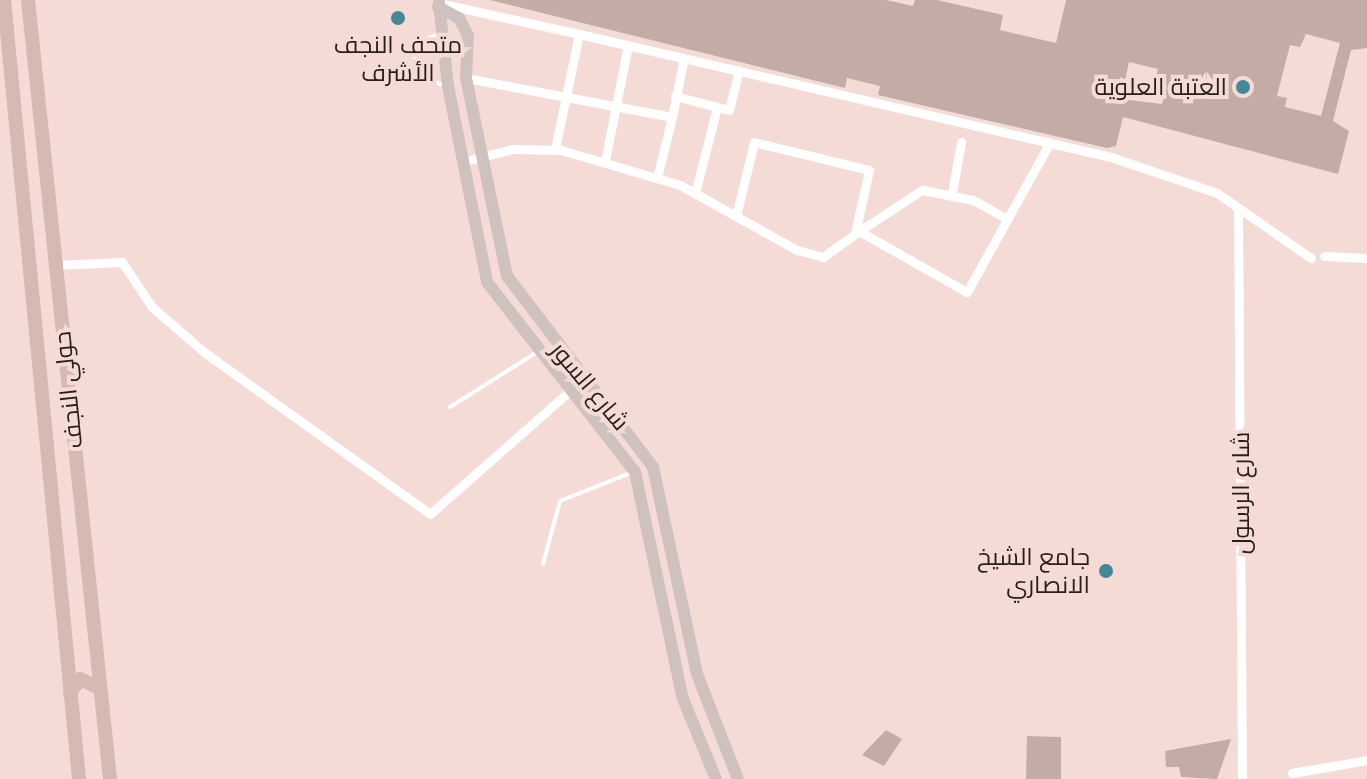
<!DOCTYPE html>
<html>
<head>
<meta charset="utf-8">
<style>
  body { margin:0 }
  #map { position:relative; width:1367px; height:779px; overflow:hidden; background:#f5dbd5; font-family:Mulish,Cairo,sans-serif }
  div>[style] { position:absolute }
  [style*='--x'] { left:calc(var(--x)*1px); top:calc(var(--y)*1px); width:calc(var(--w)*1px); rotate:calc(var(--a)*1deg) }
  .building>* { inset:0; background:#c4aca6 }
  .lane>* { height:4px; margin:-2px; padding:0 2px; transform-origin:2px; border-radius:2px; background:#fff }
  .street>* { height:9px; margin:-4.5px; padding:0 4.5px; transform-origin:4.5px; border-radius:4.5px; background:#fff }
  .secondary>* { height:12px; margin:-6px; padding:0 6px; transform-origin:6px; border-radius:6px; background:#cfc1be }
  .primary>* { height:14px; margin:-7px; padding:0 7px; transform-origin:7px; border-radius:7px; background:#d5b9b2 }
  .dots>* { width:22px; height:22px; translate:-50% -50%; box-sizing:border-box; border:4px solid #f5dbd5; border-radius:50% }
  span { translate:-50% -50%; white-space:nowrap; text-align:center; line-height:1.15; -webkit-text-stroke:8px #f5dbd5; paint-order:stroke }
  .poi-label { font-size:24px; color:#281f1d }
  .right { translate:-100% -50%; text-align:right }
  .street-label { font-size:24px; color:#281f1d }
</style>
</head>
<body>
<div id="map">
  <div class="building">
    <i style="clip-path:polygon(evenodd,490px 0,886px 0,913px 6px,915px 0,937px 0,1003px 15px,1000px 30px,1056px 43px,1066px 0,1367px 0,1367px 48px,1351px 50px,1333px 121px,1349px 131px,1338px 174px,1123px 117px,1116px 146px,1107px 148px,878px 95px,880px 86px,847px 78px,845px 88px,490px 0,1306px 34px,1340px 43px,1321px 116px,1285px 107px,1287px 98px,1277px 96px,1290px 45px,1300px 47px,1306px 34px,490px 0,1129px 62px,1158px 69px,1155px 81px,1167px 87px,1162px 104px,1121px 99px,1129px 62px)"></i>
    <i style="clip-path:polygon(886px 730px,902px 739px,884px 766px,862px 755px)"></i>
    <i style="clip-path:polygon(1027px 736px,1061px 737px,1061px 779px,1026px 779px)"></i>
    <i style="clip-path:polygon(1231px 739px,1217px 779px,1181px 777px,1179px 767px,1166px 767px,1165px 751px)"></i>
  </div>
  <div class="lane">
    <i style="--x:439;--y:34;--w:22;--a:158"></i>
    <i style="--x:419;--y:42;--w:22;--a:103"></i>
    <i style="--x:414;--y:63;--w:17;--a:59"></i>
    <i style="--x:423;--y:78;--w:24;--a:19"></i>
    <i style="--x:450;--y:407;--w:103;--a:-32.3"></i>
    <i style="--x:543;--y:564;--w:65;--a:-74.9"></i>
    <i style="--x:560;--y:501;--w:79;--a:-21.7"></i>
  </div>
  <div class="street">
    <i style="--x:439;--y:3;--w:143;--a:12.5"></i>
    <i style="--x:579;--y:34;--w:117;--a:101.8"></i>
    <i style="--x:579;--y:34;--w:546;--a:13.02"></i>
    <i style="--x:1111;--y:157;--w:112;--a:18.8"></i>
    <i style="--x:1217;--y:193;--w:114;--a:34.7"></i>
    <i style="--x:466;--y:78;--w:210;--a:10.7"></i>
    <i style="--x:672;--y:117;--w:63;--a:103.8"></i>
    <i style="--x:675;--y:96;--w:43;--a:14.7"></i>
    <i style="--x:717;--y:107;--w:89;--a:104.3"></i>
    <i style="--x:717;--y:107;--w:12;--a:14"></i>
    <i style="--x:729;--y:110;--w:41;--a:-76"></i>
    <i style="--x:672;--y:117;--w:60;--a:-78.5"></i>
    <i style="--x:605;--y:161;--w:118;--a:-78.8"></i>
    <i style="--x:461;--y:162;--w:54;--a:-14"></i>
    <i style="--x:513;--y:149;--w:48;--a:1.2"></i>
    <i style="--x:561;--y:150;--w:124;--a:16.4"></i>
    <i style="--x:680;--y:185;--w:134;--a:29.1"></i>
    <i style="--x:797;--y:250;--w:27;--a:15"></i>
    <i style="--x:823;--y:257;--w:44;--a:-35.8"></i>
    <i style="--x:859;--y:231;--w:124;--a:29.5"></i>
    <i style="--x:967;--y:292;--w:171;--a:-61"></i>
    <i style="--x:952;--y:193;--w:52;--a:-80"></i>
    <i style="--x:1238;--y:208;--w:571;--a:89.6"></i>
    <i style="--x:736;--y:216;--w:76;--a:-76.3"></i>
    <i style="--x:754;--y:142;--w:118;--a:13.7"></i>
    <i style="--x:869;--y:170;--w:65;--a:102.5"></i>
    <i style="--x:859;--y:231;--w:75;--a:-33.1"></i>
    <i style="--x:922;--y:190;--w:52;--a:11.1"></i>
    <i style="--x:973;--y:200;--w:38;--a:29"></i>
    <i style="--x:1324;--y:256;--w:43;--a:2.7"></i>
    <i style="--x:55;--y:265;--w:67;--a:-2.6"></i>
    <i style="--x:122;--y:262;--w:54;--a:56.3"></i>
    <i style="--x:152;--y:307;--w:69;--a:40.9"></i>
    <i style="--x:204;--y:352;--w:278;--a:35.6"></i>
    <i style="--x:430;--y:514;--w:205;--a:-41.4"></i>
    <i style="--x:1292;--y:773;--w:76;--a:-9.8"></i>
  </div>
  <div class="secondary">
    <i style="--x:439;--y:2;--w:84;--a:83.9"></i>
    <i style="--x:448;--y:86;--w:200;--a:78.7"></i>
    <i style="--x:487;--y:282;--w:241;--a:52.1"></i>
    <i style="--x:635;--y:472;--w:232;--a:78.1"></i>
    <i style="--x:683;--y:699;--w:87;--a:67.6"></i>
    <i style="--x:438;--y:7;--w:24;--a:28"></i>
    <i style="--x:459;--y:18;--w:20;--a:63"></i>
    <i style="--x:468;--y:36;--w:42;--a:92.7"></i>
    <i style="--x:466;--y:78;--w:202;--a:78.3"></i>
    <i style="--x:507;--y:276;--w:240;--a:52.6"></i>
    <i style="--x:653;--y:467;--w:212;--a:78"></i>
    <i style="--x:697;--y:674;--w:113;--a:68.7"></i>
  </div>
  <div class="primary">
    <i style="--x:4;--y:0;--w:783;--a:84.5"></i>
    <i style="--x:28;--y:0;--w:783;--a:83.99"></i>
    <i style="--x:70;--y:693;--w:17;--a:-54"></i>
    <i style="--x:80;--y:679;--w:21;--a:25"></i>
  </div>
  <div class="dots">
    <i style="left:398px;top:18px;background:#458997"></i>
    <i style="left:1243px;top:87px;background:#458997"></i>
    <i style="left:1106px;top:571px;background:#458997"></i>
  </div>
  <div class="poi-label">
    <span style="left:398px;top:59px">متحف النجف<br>الأشرف</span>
    <span class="right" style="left:1227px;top:87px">العتبة العلوية</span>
    <span class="right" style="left:1090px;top:571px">جامع الشيخ<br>الانصاري</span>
  </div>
  <div class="street-label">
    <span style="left:590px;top:386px;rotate:50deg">شارع السور</span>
    <span style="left:68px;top:390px;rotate:-96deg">حولي النجف</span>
    <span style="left:1241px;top:493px;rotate:-90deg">شارع الرسول</span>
  </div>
</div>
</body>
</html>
